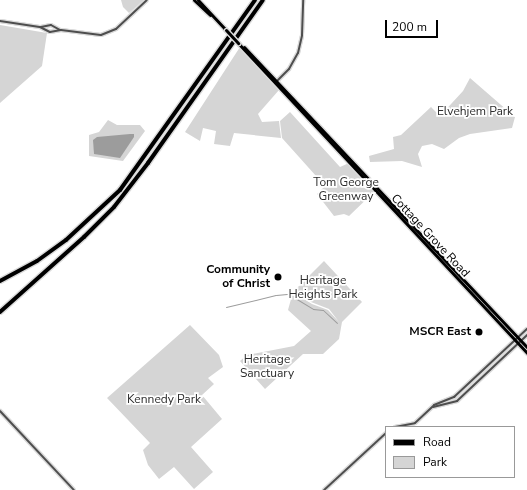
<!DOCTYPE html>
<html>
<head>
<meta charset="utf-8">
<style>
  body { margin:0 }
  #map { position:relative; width:527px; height:490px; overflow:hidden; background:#fff; font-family:"Nunito Sans",sans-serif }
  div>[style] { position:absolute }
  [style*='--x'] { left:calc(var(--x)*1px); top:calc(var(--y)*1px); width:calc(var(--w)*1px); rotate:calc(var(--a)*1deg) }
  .green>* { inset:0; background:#d5d5d5 }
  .water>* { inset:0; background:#9c9c9c }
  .stream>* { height:1px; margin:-0.5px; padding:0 0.5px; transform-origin:0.5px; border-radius:0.5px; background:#9c9c9c }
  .roads { filter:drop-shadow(1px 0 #dbdbdb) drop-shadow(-1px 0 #dbdbdb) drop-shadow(0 1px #dbdbdb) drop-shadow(0 -1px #dbdbdb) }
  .minor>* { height:2px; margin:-1px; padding:0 1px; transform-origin:1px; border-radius:1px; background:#4e4e4e }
  .major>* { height:3px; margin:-1.5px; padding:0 1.5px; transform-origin:1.5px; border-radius:1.5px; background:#000 }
  .highway>* { height:4px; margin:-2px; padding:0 2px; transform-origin:2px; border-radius:2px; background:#000 }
  .bridges { filter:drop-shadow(1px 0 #dbdbdb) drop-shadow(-1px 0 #dbdbdb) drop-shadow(0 1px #dbdbdb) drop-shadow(0 -1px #dbdbdb) }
  .major-bridge>* { height:3px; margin:-1.5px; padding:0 1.5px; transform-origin:1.5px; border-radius:1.5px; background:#000 }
  .dots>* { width:11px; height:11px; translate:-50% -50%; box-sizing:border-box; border:2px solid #fff; border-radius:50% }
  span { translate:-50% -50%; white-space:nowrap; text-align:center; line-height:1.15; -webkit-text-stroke:3.5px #fff; paint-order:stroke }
  .park-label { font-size:12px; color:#2c2c2c }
  .street-label { font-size:12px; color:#000 }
  .poi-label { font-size:12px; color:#000; font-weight:700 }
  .right { translate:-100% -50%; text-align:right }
  .legend { position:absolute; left:385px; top:426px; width:130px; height:52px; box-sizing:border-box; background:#fff; border:1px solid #999; margin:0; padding:5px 7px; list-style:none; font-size:12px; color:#000 }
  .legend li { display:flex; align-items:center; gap:8px; height:20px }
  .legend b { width:20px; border:1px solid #999 }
  .scale { position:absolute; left:385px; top:20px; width:53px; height:18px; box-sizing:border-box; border:2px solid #000; border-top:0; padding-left:5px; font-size:12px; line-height:14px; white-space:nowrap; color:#000; -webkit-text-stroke:3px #fff; paint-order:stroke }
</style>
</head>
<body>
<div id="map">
  <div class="green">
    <i style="clip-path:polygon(121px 0,144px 0,129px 13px,123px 7px)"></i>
    <i style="clip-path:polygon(0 25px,47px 33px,42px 66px,0 103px)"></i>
    <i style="clip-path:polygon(240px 47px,279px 90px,258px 114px,262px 122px,279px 121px,281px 138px,234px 133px,230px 146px,214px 144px,216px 131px,203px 128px,200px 141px,185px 132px)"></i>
    <i style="clip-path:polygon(470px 78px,515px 117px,512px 128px,470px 134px,459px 138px,444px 149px,432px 144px,422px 146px,418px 154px,422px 167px,402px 161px,370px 162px,369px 156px,394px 149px,393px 137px,401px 135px,431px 107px,440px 116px,463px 91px)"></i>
    <i style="clip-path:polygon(290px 112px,340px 167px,349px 163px,375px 191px,349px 216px,344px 214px,334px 216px,317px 194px,325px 186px,282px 138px,280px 121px)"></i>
    <i style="clip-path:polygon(108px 120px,117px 125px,140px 125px,145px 131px,123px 161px,89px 156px,89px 135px,99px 132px)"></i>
    <i style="clip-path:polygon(324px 261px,362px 302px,342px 322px,339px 339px,323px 354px,303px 354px,265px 389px,240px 361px,247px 355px,294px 346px,311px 331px,288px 310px,293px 292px,312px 304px,328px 310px,339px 322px,329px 309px,311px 302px,294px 291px)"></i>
    <i style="clip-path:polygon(190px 325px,219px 355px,223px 367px,208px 378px,214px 384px,202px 395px,222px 419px,191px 447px,213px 472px,194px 489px,174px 467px,159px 479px,148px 465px,143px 450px,150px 443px,107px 398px)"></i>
  </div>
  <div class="water">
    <i style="clip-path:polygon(130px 134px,134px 134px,134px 137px,120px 158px,94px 154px,93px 140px,97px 137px)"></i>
  </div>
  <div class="stream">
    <i style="--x:295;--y:298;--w:21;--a:31"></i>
    <i style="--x:313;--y:309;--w:10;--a:6"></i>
    <i style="--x:323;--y:310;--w:19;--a:43"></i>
    <i style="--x:226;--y:307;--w:51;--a:-13.5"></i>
    <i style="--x:276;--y:295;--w:11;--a:-5"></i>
  </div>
  <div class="roads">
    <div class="minor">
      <i style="--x:0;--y:21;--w:40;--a:8.5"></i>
      <i style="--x:40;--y:27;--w:11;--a:27"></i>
      <i style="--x:50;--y:32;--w:11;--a:-10"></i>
      <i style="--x:61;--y:30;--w:40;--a:7.1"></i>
      <i style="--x:101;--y:35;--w:16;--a:-22"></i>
      <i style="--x:116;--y:29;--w:42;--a:-43.1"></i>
      <i style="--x:41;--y:27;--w:10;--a:-11"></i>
      <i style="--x:51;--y:25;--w:10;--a:29"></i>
      <i style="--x:276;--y:82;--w:18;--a:-45"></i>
      <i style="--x:289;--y:69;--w:18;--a:-61"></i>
      <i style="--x:298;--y:53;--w:18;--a:-77"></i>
      <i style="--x:302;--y:35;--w:35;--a:-88"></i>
      <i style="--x:433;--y:407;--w:25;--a:-14"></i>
      <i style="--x:457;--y:401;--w:96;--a:-43.3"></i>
      <i style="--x:0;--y:411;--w:108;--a:46.9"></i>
      <i style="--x:395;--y:427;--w:20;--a:-11"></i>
      <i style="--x:415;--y:423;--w:26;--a:-43"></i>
      <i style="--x:434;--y:405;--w:22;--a:-22"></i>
      <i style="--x:454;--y:397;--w:100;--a:-43"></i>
      <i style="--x:324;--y:490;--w:84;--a:-42.6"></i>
    </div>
    <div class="major">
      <i style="--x:194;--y:0;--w:22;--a:43"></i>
      <i style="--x:198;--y:0;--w:41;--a:47"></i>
      <i style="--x:238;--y:43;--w:424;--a:47"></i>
      <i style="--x:244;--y:47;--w:412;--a:46.7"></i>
    </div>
    <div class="highway">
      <i style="--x:0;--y:281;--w:42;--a:-28.4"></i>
      <i style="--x:37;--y:261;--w:36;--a:-36"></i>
      <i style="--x:66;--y:240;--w:74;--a:-42.8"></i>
      <i style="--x:120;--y:190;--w:233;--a:-54.6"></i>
      <i style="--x:0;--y:312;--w:113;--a:-41.8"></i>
      <i style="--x:84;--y:237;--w:42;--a:-45"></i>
      <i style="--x:114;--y:207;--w:56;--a:-52.3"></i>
      <i style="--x:148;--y:163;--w:199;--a:-54.8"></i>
    </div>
  </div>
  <div class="bridges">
    <div class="major-bridge">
      <i style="--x:226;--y:30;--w:18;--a:47"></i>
    </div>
  </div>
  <div class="dots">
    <i style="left:278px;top:277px;background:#000"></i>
    <i style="left:479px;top:332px;background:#000"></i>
  </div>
  <div class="park-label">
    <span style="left:475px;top:112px">Elvehjem Park</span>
    <span style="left:346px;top:190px">Tom George<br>Greenway</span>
    <span style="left:323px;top:288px">Heritage<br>Heights Park</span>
    <span style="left:267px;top:367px">Heritage<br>Sanctuary</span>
    <span style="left:164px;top:400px">Kennedy Park</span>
  </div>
  <div class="street-label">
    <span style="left:430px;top:236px;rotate:47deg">Cottage Grove Road</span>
  </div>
  <div class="poi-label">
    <span class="right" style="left:270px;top:277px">Community<br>of Christ</span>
    <span class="right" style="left:471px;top:332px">MSCR East</span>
  </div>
  <ul class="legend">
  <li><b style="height:5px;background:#000"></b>Road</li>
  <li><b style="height:11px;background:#d5d5d5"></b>Park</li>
  </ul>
  <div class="scale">200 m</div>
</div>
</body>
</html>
